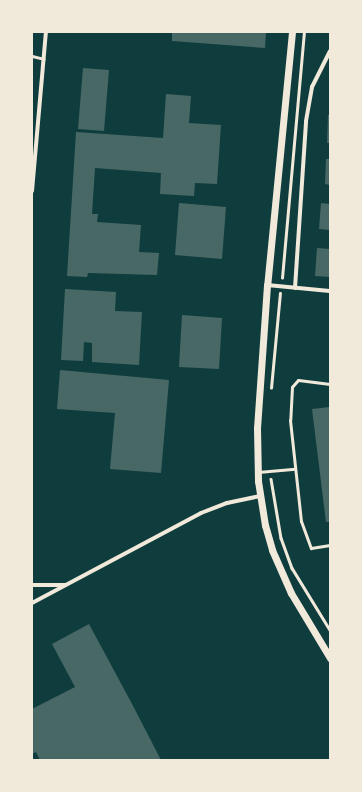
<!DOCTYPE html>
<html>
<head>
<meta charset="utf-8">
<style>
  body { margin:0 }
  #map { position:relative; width:362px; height:792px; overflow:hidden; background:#0f3d3e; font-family:"Times New Roman",serif }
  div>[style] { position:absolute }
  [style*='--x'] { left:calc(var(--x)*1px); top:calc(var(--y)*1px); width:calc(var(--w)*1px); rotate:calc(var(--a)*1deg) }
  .building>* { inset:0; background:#486865 }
  .path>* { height:2.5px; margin:-1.25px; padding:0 1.25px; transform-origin:1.25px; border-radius:1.25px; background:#f1e9da }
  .service>* { height:3px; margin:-1.5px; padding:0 1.5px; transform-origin:1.5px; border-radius:1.5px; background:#f1e9da }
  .minor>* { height:4px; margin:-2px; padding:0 2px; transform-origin:2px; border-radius:2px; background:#f1e9da }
  .tertiary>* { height:7px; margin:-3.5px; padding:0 3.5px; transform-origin:3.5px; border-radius:3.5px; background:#f1e9da }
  span { translate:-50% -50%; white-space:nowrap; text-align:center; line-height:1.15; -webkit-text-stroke:3.5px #f1e9da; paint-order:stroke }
  .frame { position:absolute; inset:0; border:33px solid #f1e9da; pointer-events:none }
</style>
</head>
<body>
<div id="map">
  <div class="building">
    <i style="clip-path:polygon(172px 32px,266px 32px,265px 48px,172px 41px)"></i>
    <i style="clip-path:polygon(83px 68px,109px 70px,104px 131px,78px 129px)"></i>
    <i style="clip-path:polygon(166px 94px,191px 96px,189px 123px,221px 125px,217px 184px,195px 183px,194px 196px,160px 194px,161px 173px,95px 168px,92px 214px,98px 214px,97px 222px,141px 225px,139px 252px,159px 253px,157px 275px,88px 273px,87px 277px,67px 276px,76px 132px,163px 138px)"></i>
    <i style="clip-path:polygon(328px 115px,330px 115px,330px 143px,327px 143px)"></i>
    <i style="clip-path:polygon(326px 159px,330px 159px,330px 185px,325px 184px)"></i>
    <i style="clip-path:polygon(179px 203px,226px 207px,222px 259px,175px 255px)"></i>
    <i style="clip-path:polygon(321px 203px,330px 204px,330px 230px,319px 229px)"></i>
    <i style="clip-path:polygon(317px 248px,330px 249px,330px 277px,315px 276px)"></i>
    <i style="clip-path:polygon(65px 289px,116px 292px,115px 311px,142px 312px,139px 365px,92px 362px,92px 343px,84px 342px,83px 361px,61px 360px)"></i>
    <i style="clip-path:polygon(182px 315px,222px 318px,219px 369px,179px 367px)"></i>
    <i style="clip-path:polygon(60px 370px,169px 380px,161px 473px,110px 469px,115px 413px,57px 409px)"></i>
    <i style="clip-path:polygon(330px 407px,330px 522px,326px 522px,312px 409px)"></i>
    <i style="clip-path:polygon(89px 624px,131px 702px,161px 760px,40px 760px,36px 752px,32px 754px,32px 709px,75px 687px,52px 644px)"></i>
  </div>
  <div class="path">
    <i style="--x:282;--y:278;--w:247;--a:-84.9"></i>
    <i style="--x:271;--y:388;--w:95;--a:-84.6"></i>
    <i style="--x:271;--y:479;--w:60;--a:80.4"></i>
    <i style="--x:281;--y:538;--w:32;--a:70"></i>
    <i style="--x:292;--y:568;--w:73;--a:58.5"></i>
  </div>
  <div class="service">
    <i style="--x:32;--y:56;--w:12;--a:14"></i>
    <i style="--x:330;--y:384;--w:32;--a:-173"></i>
    <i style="--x:298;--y:380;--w:9;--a:131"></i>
    <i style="--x:292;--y:387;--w:33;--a:93"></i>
    <i style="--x:290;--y:420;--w:102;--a:83.8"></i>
    <i style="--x:301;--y:521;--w:29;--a:70"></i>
    <i style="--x:311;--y:548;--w:19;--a:-9"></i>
    <i style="--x:258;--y:472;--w:37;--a:-5"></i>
  </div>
  <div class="minor">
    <i style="--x:32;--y:191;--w:160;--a:-85"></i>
    <i style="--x:267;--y:285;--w:63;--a:5.4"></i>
    <i style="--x:295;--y:288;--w:167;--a:-86.2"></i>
    <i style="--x:306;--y:121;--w:35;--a:-80"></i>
    <i style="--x:312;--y:87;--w:40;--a:-63.4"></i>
    <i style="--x:32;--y:585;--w:33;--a:0"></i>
    <i style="--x:32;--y:603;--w:191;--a:-28"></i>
    <i style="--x:201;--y:513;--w:28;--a:-21"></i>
    <i style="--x:227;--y:503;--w:34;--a:-12"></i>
  </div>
  <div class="tertiary">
    <i style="--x:292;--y:32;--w:254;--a:95.6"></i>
    <i style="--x:267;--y:285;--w:143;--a:94"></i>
    <i style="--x:257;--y:428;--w:53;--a:88.9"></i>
    <i style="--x:258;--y:481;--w:45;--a:81"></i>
    <i style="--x:265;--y:525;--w:26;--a:74"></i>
    <i style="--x:272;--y:550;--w:47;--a:66.2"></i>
    <i style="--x:291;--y:593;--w:76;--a:59"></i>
  </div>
  <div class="frame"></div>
</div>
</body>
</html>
